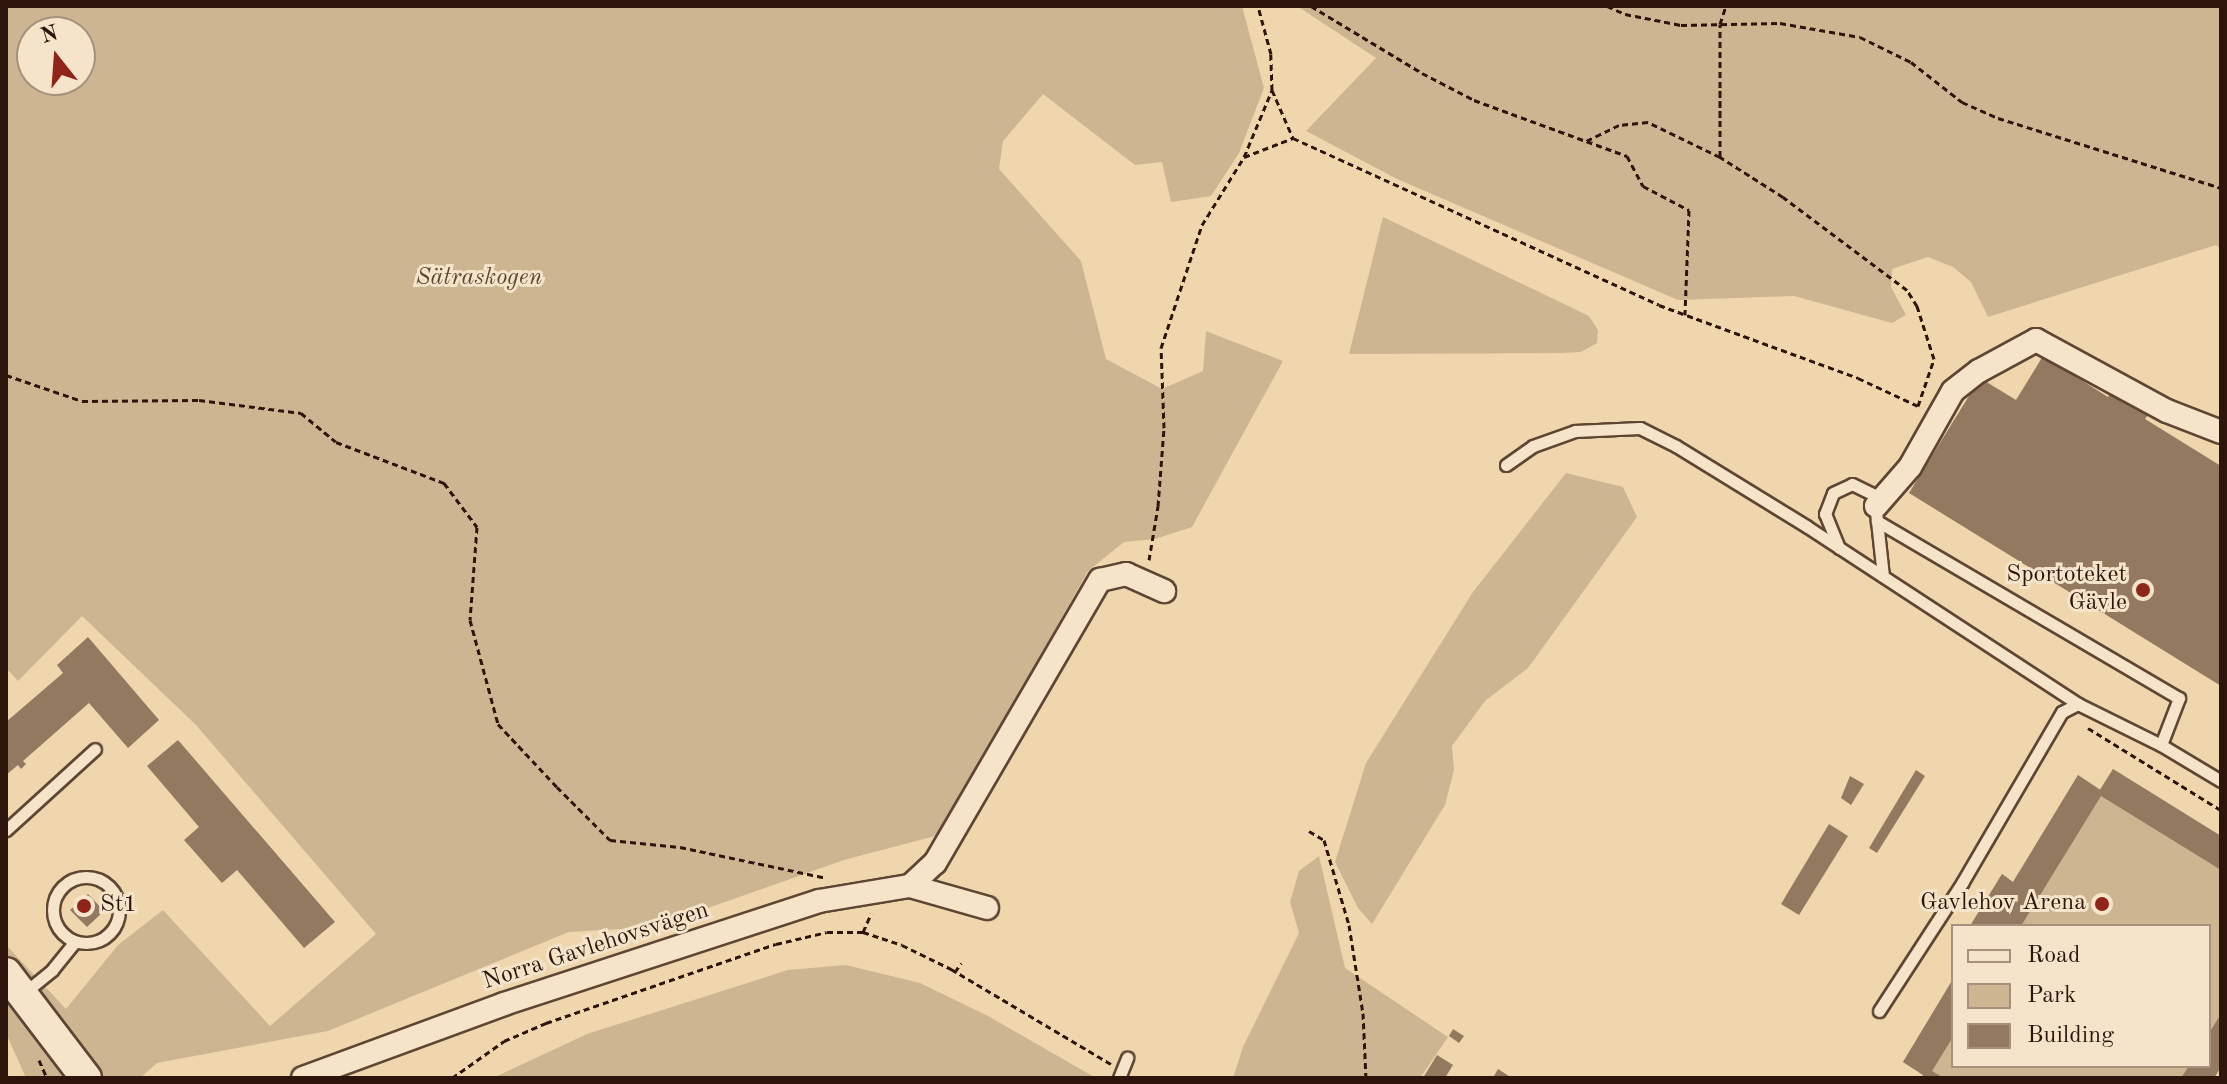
<!DOCTYPE html>
<html>
<head>
<meta charset="utf-8">
<style>
  body { margin:0 }
  #map { position:relative; width:2227px; height:1084px; overflow:hidden; background:#efd6ad; font-family:"Old Standard TT",serif }
  div>[style] { position:absolute }
  [style*='--x'] { left:calc(var(--x)*1px); top:calc(var(--y)*1px); width:calc(var(--w)*1px); rotate:calc(var(--a)*1deg) }
  .green>* { inset:0; background:#ceb592 }
  .building>* { inset:0; background:#927960 }
  .path>* { height:3px; margin-top:-1.5px; transform-origin:0; background:repeating-linear-gradient(90deg,#2d150c 0 6px,transparent 0 10px) }
  .roads { filter:drop-shadow(2px 0 #5e4534) drop-shadow(-2px 0 #5e4534) drop-shadow(0 2px #5e4534) drop-shadow(0 -2px #5e4534) }
  .lane>* { height:11px; margin:-5.5px; padding:0 5.5px; transform-origin:5.5px; border-radius:5.5px; background:#f5e4ca }
  .lane>.ring { margin:-5.5px; padding:0; box-sizing:content-box; background:none; border:11px solid #f5e4ca; border-radius:50% }
  .street>* { height:22px; margin:-11px; padding:0 11px; transform-origin:11px; border-radius:11px; background:#f5e4ca }
  .secondary>* { height:30px; margin:-15px; padding:0 15px; transform-origin:15px; border-radius:15px; background:#f5e4ca }
  .dots>* { width:22px; height:22px; translate:-50% -50%; box-sizing:border-box; border:4px solid #f5e4ca; border-radius:50% }
  span { translate:-50% -50%; white-space:nowrap; text-align:center; line-height:1.15; -webkit-text-stroke:6px #f5e4ca; paint-order:stroke }
  .park-label { font-size:24px; color:#5d4534; font-style:italic }
  .poi-label { font-size:24px; color:#2d150c }
  .right { translate:-100% -50%; text-align:right }
  .left { translate:0 -50%; text-align:left }
  .street-label { font-size:24px; color:#2d150c }
  .frame { position:absolute; inset:0; border:8px solid #2d150c; pointer-events:none }
  .legend { position:absolute; left:1951px; top:924px; width:260px; height:144px; box-sizing:border-box; background:#f5e4ca; border:2px solid #a5917e; margin:0; padding:10px 14px; list-style:none; font-size:24px; color:#2d150c }
  .legend li { display:flex; align-items:center; gap:16px; height:40px }
  .legend b { width:40px; border:2px solid #a5917e }
  .north { position:absolute; left:16px; top:16px; width:80px; height:80px; box-sizing:border-box; background:#f5e4ca; border:2px solid #a5917e; border-radius:50%; rotate:343deg; font-size:22px; font-weight:700; line-height:32px; text-align:center; color:#2d150c }
  .north::after { content:''; display:block; margin:auto; width:28px; height:36px; background:#8f2418; clip-path:polygon(50% 0,100% 100%,50% 72%,0 100%) }
</style>
</head>
<body>
<div id="map">
  <div class="green">
    <i style="clip-path:polygon(evenodd,6px 6px,1242px 6px,1264px 88px,1239px 153px,1211px 196px,1171px 202px,1162px 162px,1135px 165px,1043px 94px,1003px 141px,999px 169px,1081px 261px,1106px 359px,1162px 389px,1203px 371px,1206px 331px,1283px 361px,1192px 527px,1155px 539px,1124px 542px,1088px 571px,939px 835px,844px 860px,654px 927px,569px 932px,328px 1031px,157px 1063px,140px 1078px,26px 1078px,6px 1033px,6px 945px,66px 1009px,118px 945px,163px 910px,270px 1026px,376px 934px,196px 725px,82px 616px,18px 681px,6px 668px,6px 6px,32px 32px,80px 32px,80px 80px,32px 80px,32px 32px)"></i>
    <i style="clip-path:polygon(1297px 6px,2221px 6px,2221px 249px,2216px 245px,1988px 317px,1971px 282px,1953px 267px,1928px 257px,1892px 269px,1891px 287px,1906px 315px,1892px 323px,1794px 296px,1678px 300px,1397px 179px,1306px 131px,1376px 58px)"></i>
    <i style="clip-path:polygon(1383px 217px,1589px 316px,1598px 330px,1597px 343px,1581px 352px,1561px 353px,1349px 354px)"></i>
    <i style="clip-path:polygon(1566px 473px,1623px 487px,1637px 517px,1528px 668px,1485px 701px,1452px 746px,1454px 770px,1445px 805px,1372px 924px,1358px 908px,1335px 862px,1366px 763px,1473px 592px)"></i>
    <i style="clip-path:polygon(2113px 769px,2221px 836px,2221px 1067px,2214px 1078px,1922px 1078px,1923px 1075px,1903px 1062px,1953px 979px,1953px 1066px,2209px 1066px,2209px 926px,1970px 926px,2002px 874px,2013px 882px,2078px 775px,2100px 789px)"></i>
    <i style="clip-path:polygon(1319px 856px,1345px 968px,1448px 1037px,1420px 1078px,1233px 1078px,1243px 1047px,1299px 933px,1290px 902px,1299px 871px)"></i>
    <i style="clip-path:polygon(846px 965px,920px 983px,988px 1016px,1096px 1078px,493px 1078px,587px 1034px,788px 970px)"></i>
  </div>
  <div class="building">
    <i style="clip-path:polygon(2043px 356px,2108px 397px,2111px 392px,2148px 415px,2145px 419px,2221px 466px,2221px 686px,1909px 493px,1980px 378px,2016px 400px)"></i>
    <i style="clip-path:polygon(88px 637px,159px 720px,128px 748px,89px 703px,23px 761px,26px 764px,21px 769px,18px 765px,6px 775px,6px 722px,63px 673px,57px 665px)"></i>
    <i style="clip-path:polygon(178px 740px,335px 922px,304px 948px,237px 870px,222px 883px,184px 840px,199px 827px,147px 766px)"></i>
    <i style="clip-path:polygon(2113px 769px,2221px 836px,2221px 870px,2101px 796px,2021px 926px,1970px 926px,2002px 874px,2013px 882px,2078px 775px,2100px 790px)"></i>
    <i style="clip-path:polygon(1916px 770px,1925px 776px,1877px 853px,1869px 848px)"></i>
    <i style="clip-path:polygon(1850px 776px,1864px 784px,1851px 805px,1841px 798px)"></i>
    <i style="clip-path:polygon(1829px 824px,1848px 836px,1799px 915px,1781px 904px)"></i>
    <i style="clip-path:polygon(88px 894px,104px 911px,87px 927px,70px 910px)"></i>
    <i style="clip-path:polygon(1953px 979px,1953px 1037px,1932px 1071px,1944px 1078px,1922px 1078px,1923px 1075px,1903px 1062px)"></i>
    <i style="clip-path:polygon(2221px 1014px,2221px 1067px,2214px 1078px,2181px 1078px,2189px 1066px,2209px 1066px,2209px 1033px)"></i>
    <i style="clip-path:polygon(1453px 1029px,1464px 1036px,1459px 1043px,1449px 1036px)"></i>
    <i style="clip-path:polygon(1437px 1055px,1453px 1065px,1445px 1078px,1423px 1078px)"></i>
    <i style="clip-path:polygon(1498px 1069px,1512px 1078px,1493px 1078px)"></i>
  </div>
  <div class="path">
    <i style="--x:1311;--y:6;--w:130;--a:31.1"></i>
    <i style="--x:1422;--y:73;--w:59;--a:27.4"></i>
    <i style="--x:1474;--y:100;--w:163;--a:20.1"></i>
    <i style="--x:1627;--y:156;--w:34;--a:62"></i>
    <i style="--x:1643;--y:186;--w:52;--a:27.6"></i>
    <i style="--x:1689;--y:210;--w:105;--a:92.2"></i>
    <i style="--x:1607;--y:6;--w:20;--a:24"></i>
    <i style="--x:1625;--y:14;--w:57;--a:11.1"></i>
    <i style="--x:1681;--y:25;--w:99;--a:-1.2"></i>
    <i style="--x:1780;--y:23;--w:81;--a:9.9"></i>
    <i style="--x:1860;--y:37;--w:57;--a:26.1"></i>
    <i style="--x:1911;--y:62;--w:65;--a:38.1"></i>
    <i style="--x:1962;--y:102;--w:39;--a:24"></i>
    <i style="--x:1998;--y:118;--w:234;--a:17.4"></i>
    <i style="--x:1272;--y:90;--w:52;--a:66.4"></i>
    <i style="--x:1244;--y:157;--w:53;--a:-21.2"></i>
    <i style="--x:1293;--y:138;--w:402;--a:24.5"></i>
    <i style="--x:1659;--y:305;--w:212;--a:20.1"></i>
    <i style="--x:1858;--y:378;--w:66;--a:25"></i>
    <i style="--x:1918;--y:406;--w:50;--a:-71.2"></i>
    <i style="--x:1934;--y:359;--w:56;--a:-107.8"></i>
    <i style="--x:1917;--y:306;--w:19;--a:-122"></i>
    <i style="--x:1907;--y:290;--w:155;--a:-143.1"></i>
    <i style="--x:1783;--y:197;--w:75;--a:-147.6"></i>
    <i style="--x:1720;--y:157;--w:80;--a:-154.1"></i>
    <i style="--x:1648;--y:122;--w:29;--a:174"></i>
    <i style="--x:1619;--y:125;--w:39;--a:154"></i>
    <i style="--x:1720;--y:157;--w:133;--a:-90"></i>
    <i style="--x:1720;--y:24;--w:19;--a:-72"></i>
    <i style="--x:6;--y:375;--w:80;--a:18.9"></i>
    <i style="--x:82;--y:401;--w:117;--a:-0.5"></i>
    <i style="--x:199;--y:400;--w:103;--a:7.3"></i>
    <i style="--x:301;--y:413;--w:45;--a:39.6"></i>
    <i style="--x:336;--y:442;--w:116;--a:20.8"></i>
    <i style="--x:444;--y:483;--w:55;--a:53.1"></i>
    <i style="--x:477;--y:527;--w:93;--a:94.3"></i>
    <i style="--x:470;--y:620;--w:108;--a:74.9"></i>
    <i style="--x:498;--y:724;--w:86;--a:46.9"></i>
    <i style="--x:557;--y:787;--w:75;--a:45"></i>
    <i style="--x:610;--y:840;--w:70;--a:5.7"></i>
    <i style="--x:680;--y:847;--w:150;--a:11.9"></i>
    <i style="--x:1149;--y:560;--w:55;--a:-80.5"></i>
    <i style="--x:1158;--y:506;--w:78;--a:-85.6"></i>
    <i style="--x:1164;--y:428;--w:80;--a:-92.1"></i>
    <i style="--x:1161;--y:348;--w:130;--a:-71.6"></i>
    <i style="--x:1202;--y:225;--w:80;--a:-58.3"></i>
    <i style="--x:1244;--y:157;--w:73;--a:-67.3"></i>
    <i style="--x:1272;--y:90;--w:36;--a:-92"></i>
    <i style="--x:1271;--y:54;--w:50;--a:-105.2"></i>
    <i style="--x:2088;--y:728;--w:156;--a:31.7"></i>
    <i style="--x:1309;--y:831;--w:17;--a:31"></i>
    <i style="--x:1324;--y:840;--w:89;--a:73.6"></i>
    <i style="--x:1349;--y:925;--w:89;--a:81"></i>
    <i style="--x:1363;--y:1013;--w:65;--a:87.4"></i>
    <i style="--x:863;--y:932;--w:20;--a:-66"></i>
    <i style="--x:955;--y:972;--w:11;--a:-56"></i>
    <i style="--x:39;--y:1060;--w:20;--a:66"></i>
    <i style="--x:452;--y:1078;--w:64;--a:-35.4"></i>
    <i style="--x:504;--y:1041;--w:46;--a:-23.2"></i>
    <i style="--x:546;--y:1023;--w:243;--a:-19"></i>
    <i style="--x:776;--y:944;--w:52;--a:-13.2"></i>
    <i style="--x:827;--y:932;--w:36;--a:0"></i>
    <i style="--x:863;--y:932;--w:41;--a:18.4"></i>
    <i style="--x:902;--y:945;--w:55;--a:26.1"></i>
    <i style="--x:951;--y:969;--w:186;--a:30.7"></i>
  </div>
  <div class="roads">
    <div class="lane">
      <i style="--x:1506;--y:465;--w:33;--a:-35"></i>
      <i style="--x:1533;--y:446;--w:45;--a:-19.7"></i>
      <i style="--x:1575;--y:431;--w:65;--a:-2.6"></i>
      <i style="--x:1640;--y:428;--w:40;--a:26.6"></i>
      <i style="--x:1676;--y:446;--w:153;--a:31.6"></i>
      <i style="--x:1806;--y:526;--w:325;--a:33.2"></i>
      <i style="--x:2078;--y:704;--w:93;--a:26.3"></i>
      <i style="--x:2161;--y:745;--w:70;--a:31"></i>
      <i style="--x:1877;--y:521;--w:55;--a:83.8"></i>
      <i style="--x:1839;--y:548;--w:37;--a:-112"></i>
      <i style="--x:1825;--y:514;--w:22;--a:-69"></i>
      <i style="--x:1833;--y:493;--w:21;--a:-25"></i>
      <i style="--x:1852;--y:484;--w:25;--a:26"></i>
      <i style="--x:1875;--y:495;--w:26;--a:86"></i>
      <i style="--x:1877;--y:521;--w:350;--a:30.4"></i>
      <i style="--x:2179;--y:698;--w:50;--a:111"></i>
      <i style="--x:6;--y:830;--w:120;--a:-42.3"></i>
      <i class="ring" style="left:53px;top:877px;width:55px;height:55px"></i>
      <i style="--x:24;--y:993;--w:36;--a:-39"></i>
      <i style="--x:52;--y:970;--w:36;--a:-51"></i>
      <i style="--x:1879;--y:1011;--w:153;--a:-57"></i>
      <i style="--x:1962;--y:883;--w:198;--a:-59.7"></i>
      <i style="--x:2062;--y:712;--w:18;--a:-27"></i>
      <i style="--x:1119;--y:1078;--w:22;--a:-68"></i>
    </div>
    <div class="street">
      <i style="--x:1876;--y:506;--w:52;--a:-48.9"></i>
      <i style="--x:1910;--y:467;--w:87;--a:-60.5"></i>
      <i style="--x:1953;--y:391;--w:33;--a:-38"></i>
      <i style="--x:1979;--y:371;--w:65;--a:-28.5"></i>
      <i style="--x:2036;--y:340;--w:149;--a:28.5"></i>
      <i style="--x:2167;--y:411;--w:58;--a:21.3"></i>
      <i style="--x:910;--y:886;--w:80;--a:15.9"></i>
      <i style="--x:303;--y:1078;--w:214;--a:-20.2"></i>
      <i style="--x:504;--y:1004;--w:331;--a:-18.1"></i>
      <i style="--x:819;--y:901;--w:92;--a:-9.4"></i>
      <i style="--x:910;--y:886;--w:34;--a:-43"></i>
      <i style="--x:935;--y:863;--w:328;--a:-59.8"></i>
      <i style="--x:1100;--y:580;--w:27;--a:-13"></i>
      <i style="--x:1126;--y:574;--w:42;--a:24.1"></i>
    </div>
    <div class="secondary">
      <i style="--x:6;--y:973;--w:132;--a:52.7"></i>
    </div>
  </div>
  <div class="dots">
    <i style="left:2143px;top:590px;background:#8f2418"></i>
    <i style="left:2102px;top:904px;background:#8f2418"></i>
    <i style="left:84px;top:906px;background:#8f2418"></i>
  </div>
  <div class="park-label">
    <span style="left:479px;top:279px">Sätraskogen</span>
  </div>
  <div class="poi-label">
    <span class="right" style="left:2127px;top:590px">Sportoteket<br>Gävle</span>
    <span class="right" style="left:2086px;top:904px">Gavlehov Arena</span>
    <span class="left" style="left:100px;top:906px">St1</span>
  </div>
  <div class="street-label">
    <span style="left:596px;top:947px;rotate:-18deg">Norra Gavlehovsvägen</span>
  </div>
  <div class="frame"></div>
  <ul class="legend">
  <li><b style="height:10px;background:#f5e4ca"></b>Road</li>
  <li><b style="height:22px;background:#ceb592"></b>Park</li>
  <li><b style="height:22px;background:#927960"></b>Building</li>
  </ul>
  <div class="north">N</div>
</div>
</body>
</html>
